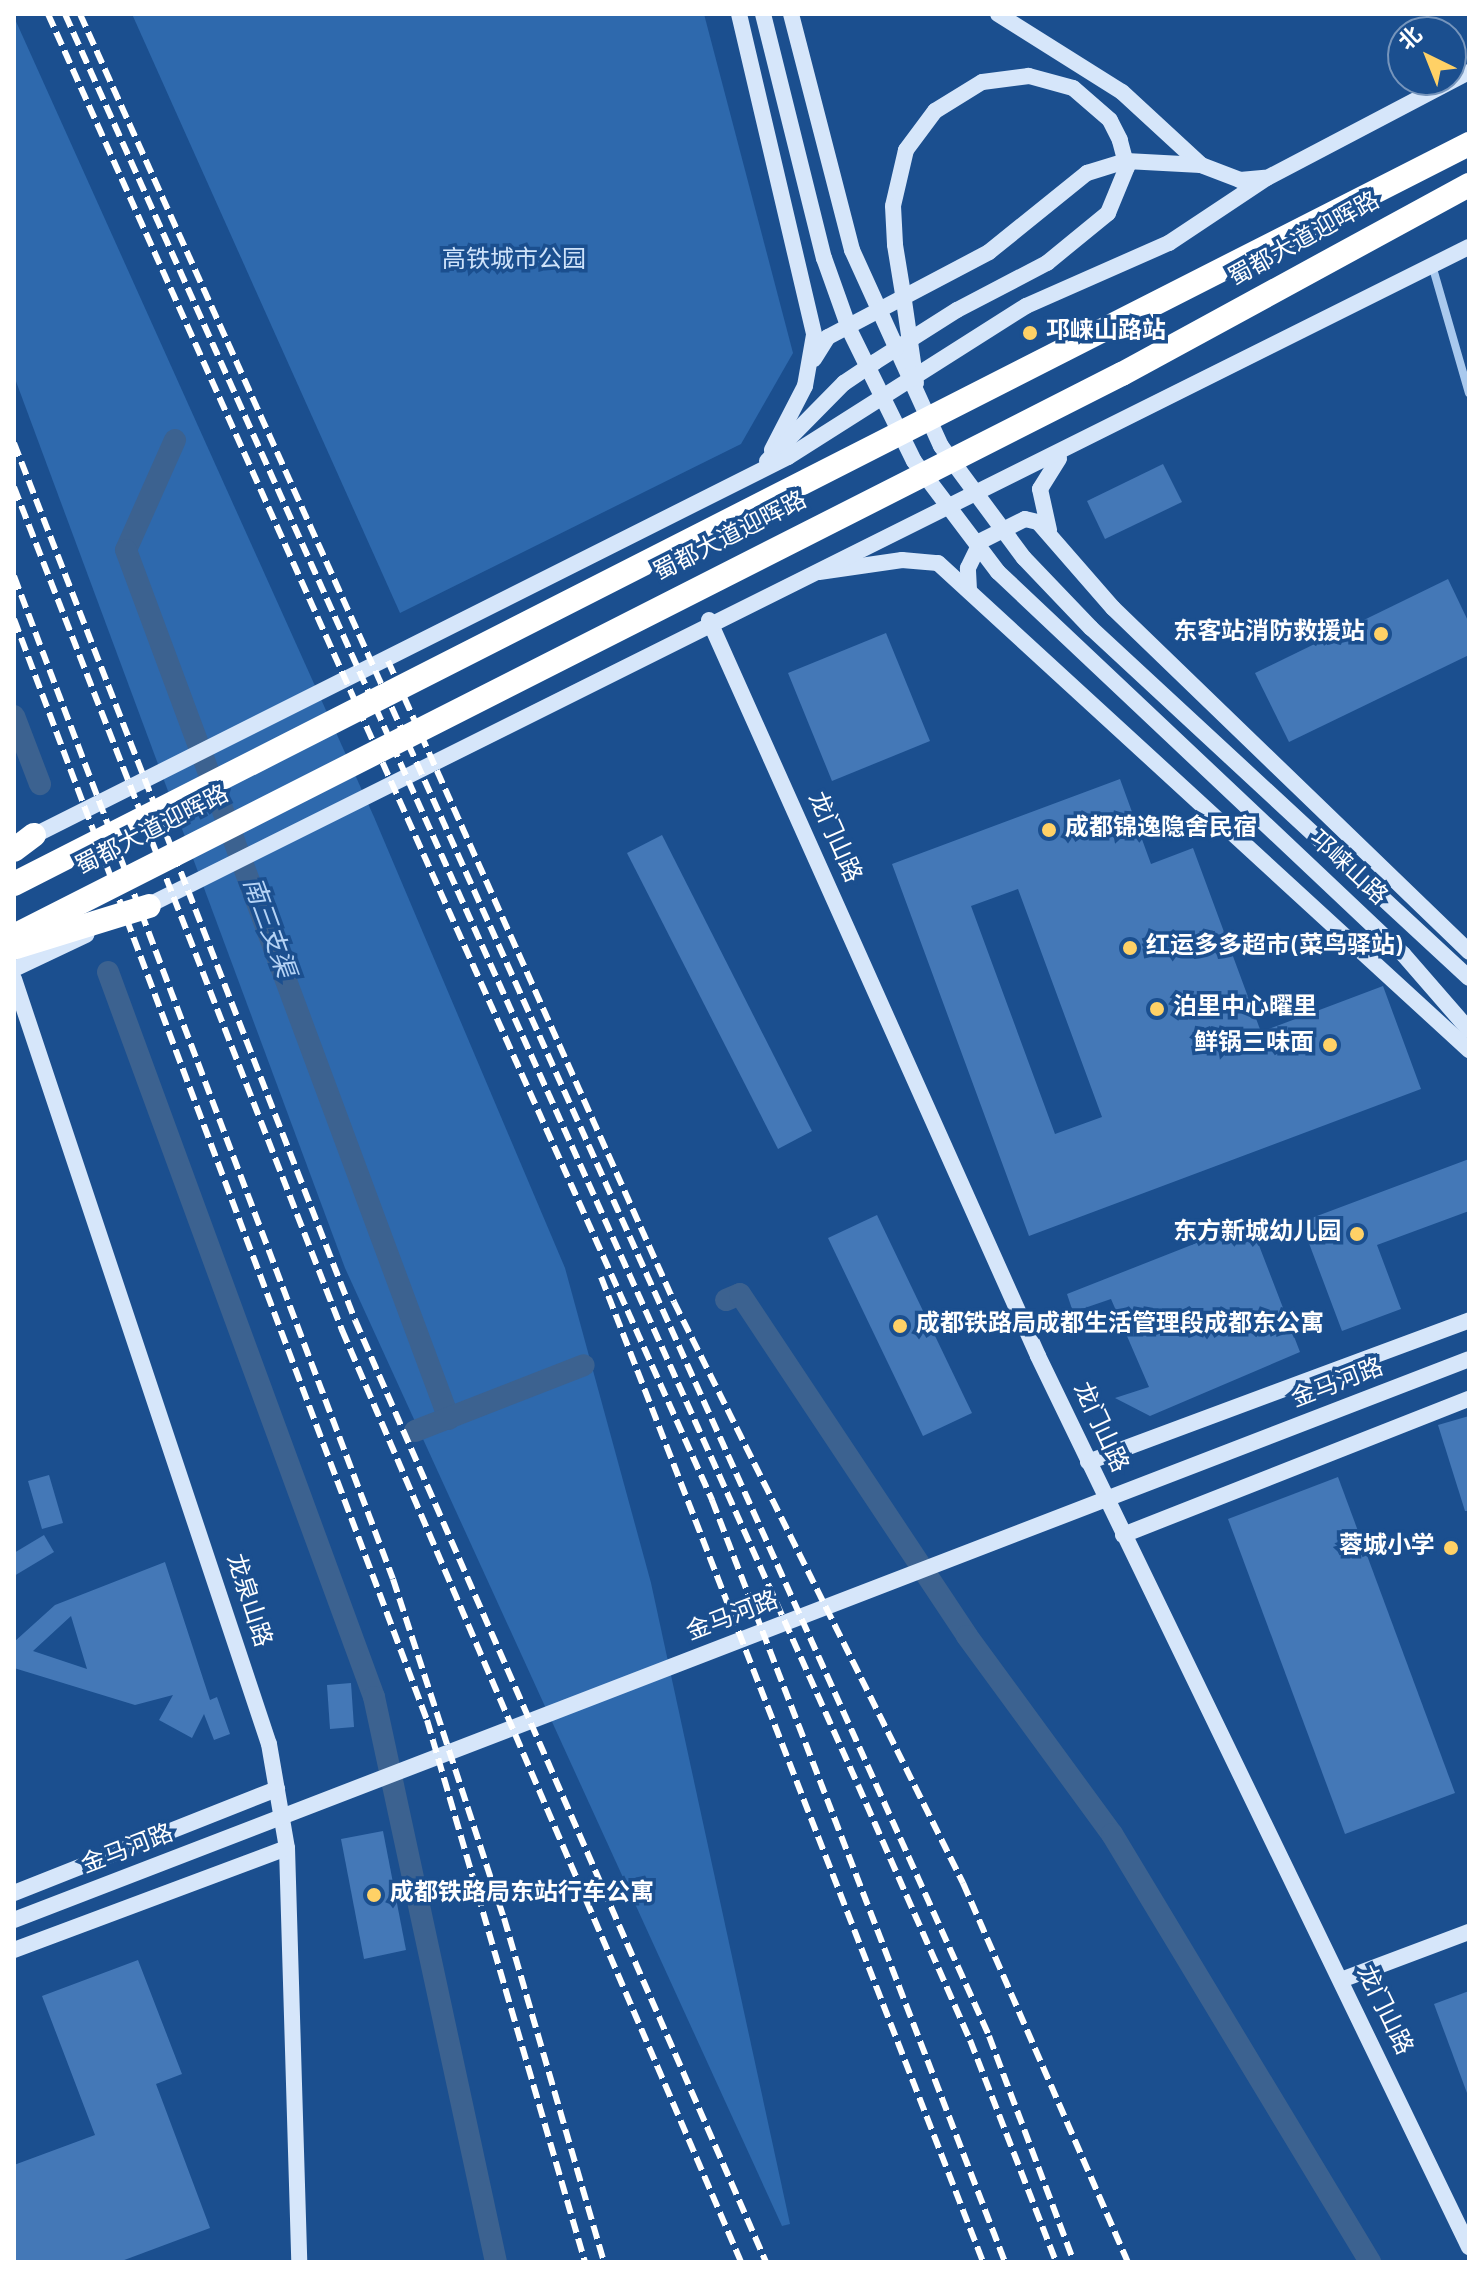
<!DOCTYPE html>
<html>
<head>
<meta charset="utf-8">
<style>
  body { margin:0 }
  #map { position:relative; width:1483px; height:2276px; overflow:hidden; background:#1b4f8f; font-family:Overpass,"Noto Sans SC",sans-serif }
  div>[style] { position:absolute }
  [style*='--x'] { left:calc(var(--x)*1px); top:calc(var(--y)*1px); width:calc(var(--w)*1px); rotate:calc(var(--a)*1deg) }
  .green>* { inset:0; background:#2e69ad }
  .canal>* { height:22px; margin:-11px; padding:0 11px; transform-origin:11px; border-radius:11px; background:#3c6290 }
  .building>* { inset:0; background:#4478b7 }
  .street>* { height:8px; margin:-4px; padding:0 4px; transform-origin:4px; border-radius:4px; background:#a9c9ee }
  .secondary>* { height:16px; margin:-8px; padding:0 8px; transform-origin:8px; border-radius:8px; background:#d6e6fa }
  .highway>* { height:24px; margin:-12px; padding:0 12px; transform-origin:12px; border-radius:12px; background:#fff }
  .rail>* { height:6px; margin-top:-3px; transform-origin:0; background:repeating-linear-gradient(90deg,#fff 0 14px,transparent 0 20px) }
  .dots>* { width:22px; height:22px; translate:-50% -50%; box-sizing:border-box; border:4px solid #1b4f8f; border-radius:50% }
  span { translate:-50% -50%; white-space:nowrap; text-align:center; line-height:1.15; -webkit-text-stroke:7px #1b4f8f; paint-order:stroke }
  .street-label { font-size:24px; color:#fff }
  .park-label { font-size:24px; color:#cfe3fa }
  .poi-label { font-size:24px; color:#fff; font-weight:700 }
  .left { translate:0 -50%; text-align:left }
  .right { translate:-100% -50%; text-align:right }
  .water-label { font-size:26px; color:#b5d3f5; font-style:italic }
  .frame { position:absolute; inset:0; border:16px solid #fff; pointer-events:none }
  .north { position:absolute; left:1387px; top:16px; width:80px; height:80px; box-sizing:border-box; background:#1b4f8f; border:2px solid #7695bc; border-radius:50%; rotate:317deg; font-size:22px; font-weight:700; line-height:32px; text-align:center; color:#fff }
  .north::after { content:''; display:block; margin:auto; width:28px; height:36px; background:#ffd166; clip-path:polygon(50% 0,100% 100%,50% 72%,0 100%) }
</style>
</head>
<body>
<div id="map">
  <div class="green">
    <i style="clip-path:polygon(132px 14px,704px 14px,793px 353px,741px 444px,400px 613px)"></i>
    <i style="clip-path:polygon(14px 17px,374px 817px,565px 1268px,651px 1583px,790px 2224px,782px 2226px,345px 1268px,14px 376px)"></i>
  </div>
  <div class="canal">
    <i style="--x:175;--y:440;--w:120;--a:114"></i>
    <i style="--x:126;--y:550;--w:927;--a:69.61"></i>
    <i style="--x:14;--y:716;--w:73;--a:69.1"></i>
    <i style="--x:108;--y:972;--w:772;--a:69.85"></i>
    <i style="--x:374;--y:1697;--w:578;--a:77.82"></i>
    <i style="--x:726;--y:1300;--w:15;--a:-23"></i>
    <i style="--x:740;--y:1294;--w:410;--a:56.4"></i>
    <i style="--x:967;--y:1636;--w:245;--a:53.8"></i>
    <i style="--x:1112;--y:1834;--w:500;--a:58.9"></i>
    <i style="--x:415;--y:1431;--w:181;--a:-21.3"></i>
  </div>
  <div class="building">
    <i style="clip-path:polygon(1163px 464px,1182px 502px,1105px 539px,1087px 501px)"></i>
    <i style="clip-path:polygon(1448px 579px,1469px 623px,1469px 655px,1289px 742px,1255px 673px)"></i>
    <i style="clip-path:polygon(886px 633px,930px 741px,832px 781px,788px 673px)"></i>
    <i style="clip-path:polygon(evenodd,1120px 779px,1151px 864px,1193px 848px,1261px 1032px,1383px 986px,1421px 1089px,1029px 1236px,892px 864px,1120px 779px,1018px 889px,1102px 1117px,1055px 1134px,971px 906px,1018px 889px)"></i>
    <i style="clip-path:polygon(662px 835px,812px 1131px,778px 1149px,627px 853px)"></i>
    <i style="clip-path:polygon(1469px 1159px,1469px 1211px,1377px 1245px,1401px 1309px,1342px 1331px,1301px 1222px)"></i>
    <i style="clip-path:polygon(877px 1215px,972px 1413px,923px 1436px,828px 1238px)"></i>
    <i style="clip-path:polygon(1250px 1222px,1300px 1352px,1150px 1416px,1115px 1398px,1149px 1387px,1111px 1299px,1073px 1312px,1067px 1294px)"></i>
    <i style="clip-path:polygon(1469px 1416px,1469px 1511px,1465px 1511px,1438px 1425px)"></i>
    <i style="clip-path:polygon(49px 1475px,63px 1523px,42px 1529px,28px 1481px)"></i>
    <i style="clip-path:polygon(1338px 1477px,1455px 1793px,1345px 1834px,1228px 1519px)"></i>
    <i style="clip-path:polygon(44px 1535px,54px 1552px,14px 1576px,14px 1553px)"></i>
    <i style="clip-path:polygon(evenodd,165px 1562px,210px 1700px,217px 1697px,230px 1734px,214px 1740px,204px 1714px,192px 1738px,159px 1720px,173px 1695px,135px 1705px,14px 1668px,14px 1642px,55px 1605px,165px 1562px,71px 1616px,87px 1669px,33px 1651px,71px 1616px)"></i>
    <i style="clip-path:polygon(351px 1683px,354px 1727px,330px 1729px,327px 1685px)"></i>
    <i style="clip-path:polygon(383px 1831px,406px 1950px,364px 1959px,341px 1839px)"></i>
    <i style="clip-path:polygon(138px 1960px,182px 2074px,156px 2084px,210px 2228px,119px 2262px,14px 2262px,14px 2165px,95px 2135px,42px 1996px)"></i>
    <i style="clip-path:polygon(1469px 1991px,1469px 2092px,1467px 2093px,1434px 2004px)"></i>
  </div>
  <div class="street">
    <i style="--x:1432;--y:265;--w:133;--a:73.9"></i>
  </div>
  <div class="secondary">
    <i style="--x:739;--y:14;--w:330;--a:76.8"></i>
    <i style="--x:814;--y:335;--w:52;--a:100"></i>
    <i style="--x:805;--y:386;--w:72;--a:117.3"></i>
    <i style="--x:763;--y:14;--w:252;--a:76"></i>
    <i style="--x:824;--y:258;--w:77;--a:70.4"></i>
    <i style="--x:850;--y:331;--w:145;--a:63.8"></i>
    <i style="--x:914;--y:461;--w:139;--a:52.9"></i>
    <i style="--x:998;--y:572;--w:557;--a:43.33"></i>
    <i style="--x:1403;--y:954;--w:101;--a:49"></i>
    <i style="--x:791;--y:14;--w:244;--a:75.5"></i>
    <i style="--x:852;--y:250;--w:215;--a:65.6"></i>
    <i style="--x:941;--y:446;--w:139;--a:53.5"></i>
    <i style="--x:1024;--y:558;--w:97;--a:46.3"></i>
    <i style="--x:1091;--y:628;--w:515;--a:42.8"></i>
    <i style="--x:998;--y:14;--w:146;--a:32.2"></i>
    <i style="--x:1122;--y:92;--w:108;--a:42.7"></i>
    <i style="--x:1201;--y:165;--w:42;--a:21"></i>
    <i style="--x:1240;--y:180;--w:25;--a:-5"></i>
    <i style="--x:814;--y:359;--w:26;--a:-58"></i>
    <i style="--x:828;--y:337;--w:182;--a:-27.8"></i>
    <i style="--x:989;--y:252;--w:126;--a:-38.9"></i>
    <i style="--x:1087;--y:173;--w:41;--a:-17.1"></i>
    <i style="--x:1126;--y:161;--w:75;--a:3.1"></i>
    <i style="--x:767;--y:461;--w:110;--a:-45.4"></i>
    <i style="--x:844;--y:383;--w:37;--a:-34"></i>
    <i style="--x:875;--y:362;--w:97;--a:-32.4"></i>
    <i style="--x:957;--y:310;--w:102;--a:-27.6"></i>
    <i style="--x:1047;--y:263;--w:79;--a:-39.3"></i>
    <i style="--x:1108;--y:213;--w:50;--a:-67.6"></i>
    <i style="--x:1127;--y:167;--w:28;--a:-105"></i>
    <i style="--x:1120;--y:140;--w:22;--a:-117"></i>
    <i style="--x:1110;--y:120;--w:49;--a:-139.1"></i>
    <i style="--x:1073;--y:88;--w:46;--a:-164.7"></i>
    <i style="--x:1029;--y:76;--w:47;--a:172.7"></i>
    <i style="--x:982;--y:82;--w:55;--a:148.3"></i>
    <i style="--x:935;--y:111;--w:49;--a:126.6"></i>
    <i style="--x:906;--y:150;--w:57;--a:103.1"></i>
    <i style="--x:893;--y:206;--w:39;--a:87"></i>
    <i style="--x:895;--y:245;--w:50;--a:80.7"></i>
    <i style="--x:903;--y:294;--w:90;--a:81.7"></i>
    <i style="--x:1049;--y:530;--w:42;--a:-102.4"></i>
    <i style="--x:1040;--y:489;--w:36;--a:-58"></i>
    <i style="--x:819;--y:572;--w:84;--a:-8.2"></i>
    <i style="--x:902;--y:560;--w:36;--a:5"></i>
    <i style="--x:938;--y:563;--w:721;--a:42.53"></i>
    <i style="--x:969;--y:590;--w:22;--a:-93"></i>
    <i style="--x:968;--y:568;--w:30;--a:-64"></i>
    <i style="--x:981;--y:541;--w:49;--a:-26.6"></i>
    <i style="--x:1025;--y:519;--w:13;--a:13"></i>
    <i style="--x:1038;--y:522;--w:114;--a:48.9"></i>
    <i style="--x:1113;--y:608;--w:495;--a:44"></i>
    <i style="--x:709;--y:620;--w:806;--a:65.91"></i>
    <i style="--x:1038;--y:1356;--w:990;--a:64.19"></i>
    <i style="--x:25;--y:840;--w:854;--a:-26.66"></i>
    <i style="--x:788;--y:457;--w:282;--a:-32.4"></i>
    <i style="--x:1026;--y:306;--w:156;--a:-23.8"></i>
    <i style="--x:1169;--y:243;--w:118;--a:-33.6"></i>
    <i style="--x:1267;--y:178;--w:228;--a:-27.7"></i>
    <i style="--x:139;--y:910;--w:1486;--a:-26.5"></i>
    <i style="--x:14;--y:969;--w:80;--a:-25.3"></i>
    <i style="--x:14;--y:979;--w:806;--a:71.57"></i>
    <i style="--x:269;--y:1744;--w:106;--a:80.2"></i>
    <i style="--x:287;--y:1848;--w:414;--a:88.3"></i>
    <i style="--x:1088;--y:1462;--w:407;--a:-20.4"></i>
    <i style="--x:1123;--y:1535;--w:372;--a:-21.5"></i>
    <i style="--x:14;--y:1893;--w:283;--a:-21.6"></i>
    <i style="--x:14;--y:1920;--w:1559;--a:-21.08"></i>
    <i style="--x:14;--y:1950;--w:291;--a:-20.5"></i>
    <i style="--x:1341;--y:1980;--w:137;--a:-20.6"></i>
  </div>
  <div class="highway">
    <i style="--x:14;--y:850;--w:25;--a:-37"></i>
    <i style="--x:14;--y:884;--w:1632;--a:-26.96"></i>
    <i style="--x:14;--y:936;--w:1242;--a:-26.9"></i>
    <i style="--x:1122;--y:374;--w:395;--a:-28.6"></i>
    <i style="--x:16;--y:947;--w:139;--a:-17.1"></i>
  </div>
  <div class="rail">
    <i style="--x:48;--y:14;--w:1628;--a:65.92"></i>
    <i style="--x:712;--y:1500;--w:816;--a:68.97"></i>
    <i style="--x:65;--y:14;--w:1940;--a:65.88"></i>
    <i style="--x:858;--y:1785;--w:279;--a:66.3"></i>
    <i style="--x:970;--y:2040;--w:238;--a:68.8"></i>
    <i style="--x:80;--y:14;--w:2217;--a:65.79"></i>
    <i style="--x:989;--y:2036;--w:241;--a:69.4"></i>
    <i style="--x:14;--y:443;--w:941;--a:68.75"></i>
    <i style="--x:355;--y:1320;--w:1028;--a:66.43"></i>
    <i style="--x:14;--y:487;--w:905;--a:68.74"></i>
    <i style="--x:342;--y:1330;--w:1014;--a:66.82"></i>
    <i style="--x:14;--y:576;--w:1072;--a:69.3"></i>
    <i style="--x:393;--y:1579;--w:357;--a:71.9"></i>
    <i style="--x:504;--y:1918;--w:358;--a:73.8"></i>
    <i style="--x:14;--y:619;--w:1176;--a:69.44"></i>
    <i style="--x:427;--y:1720;--w:565;--a:73.75"></i>
    <i style="--x:388;--y:661;--w:702;--a:65.95"></i>
    <i style="--x:674;--y:1302;--w:649;--a:63.55"></i>
    <i style="--x:963;--y:1883;--w:413;--a:66.5"></i>
    <i style="--x:601;--y:1277;--w:1056;--a:68.8"></i>
  </div>
  <div class="dots">
    <i style="left:1030px;top:333px;background:#ffd166"></i>
    <i style="left:1381px;top:634px;background:#ffd166"></i>
    <i style="left:1049px;top:830px;background:#ffd166"></i>
    <i style="left:1130px;top:948px;background:#ffd166"></i>
    <i style="left:1157px;top:1009px;background:#ffd166"></i>
    <i style="left:1330px;top:1045px;background:#ffd166"></i>
    <i style="left:1357px;top:1234px;background:#ffd166"></i>
    <i style="left:900px;top:1326px;background:#ffd166"></i>
    <i style="left:1451px;top:1548px;background:#ffd166"></i>
    <i style="left:374px;top:1895px;background:#ffd166"></i>
  </div>
  <div class="street-label">
    <span style="left:1305px;top:241px;rotate:-29deg">蜀都大道迎晖路</span>
    <span style="left:731px;top:538px;rotate:-27deg">蜀都大道迎晖路</span>
    <span style="left:153px;top:832px;rotate:-27deg">蜀都大道迎晖路</span>
    <span style="left:833px;top:838px;rotate:66deg">龙门山路</span>
    <span style="left:1347px;top:869px;rotate:43deg">邛崃山路</span>
    <span style="left:1338px;top:1385px;rotate:-21deg">金马河路</span>
    <span style="left:1099px;top:1428px;rotate:65deg">龙门山路</span>
    <span style="left:247px;top:1601px;rotate:72deg">龙泉山路</span>
    <span style="left:733px;top:1618px;rotate:-21deg">金马河路</span>
    <span style="left:128px;top:1851px;rotate:-21deg">金马河路</span>
    <span style="left:1383px;top:2011px;rotate:64deg">龙门山路</span>
  </div>
  <div class="park-label">
    <span style="left:514px;top:262px">高铁城市公园</span>
  </div>
  <div class="poi-label">
    <span class="left" style="left:1046px;top:333px">邛崃山路站</span>
    <span class="right" style="left:1365px;top:634px">东客站消防救援站</span>
    <span class="left" style="left:1065px;top:830px">成都锦逸隐舍民宿</span>
    <span class="left" style="left:1146px;top:948px">红运多多超市(菜鸟驿站)</span>
    <span class="left" style="left:1173px;top:1009px">泊里中心曜里</span>
    <span class="right" style="left:1314px;top:1045px">鲜锅三味面</span>
    <span class="right" style="left:1341px;top:1234px">东方新城幼儿园</span>
    <span class="left" style="left:916px;top:1326px">成都铁路局成都生活管理段成都东公寓</span>
    <span class="right" style="left:1435px;top:1548px">蓉城小学</span>
    <span class="left" style="left:390px;top:1895px">成都铁路局东站行车公寓</span>
  </div>
  <div class="water-label">
    <span style="left:267px;top:928px;rotate:70deg">南三支渠</span>
  </div>
  <div class="frame"></div>
  <div class="north">北</div>
</div>
</body>
</html>
